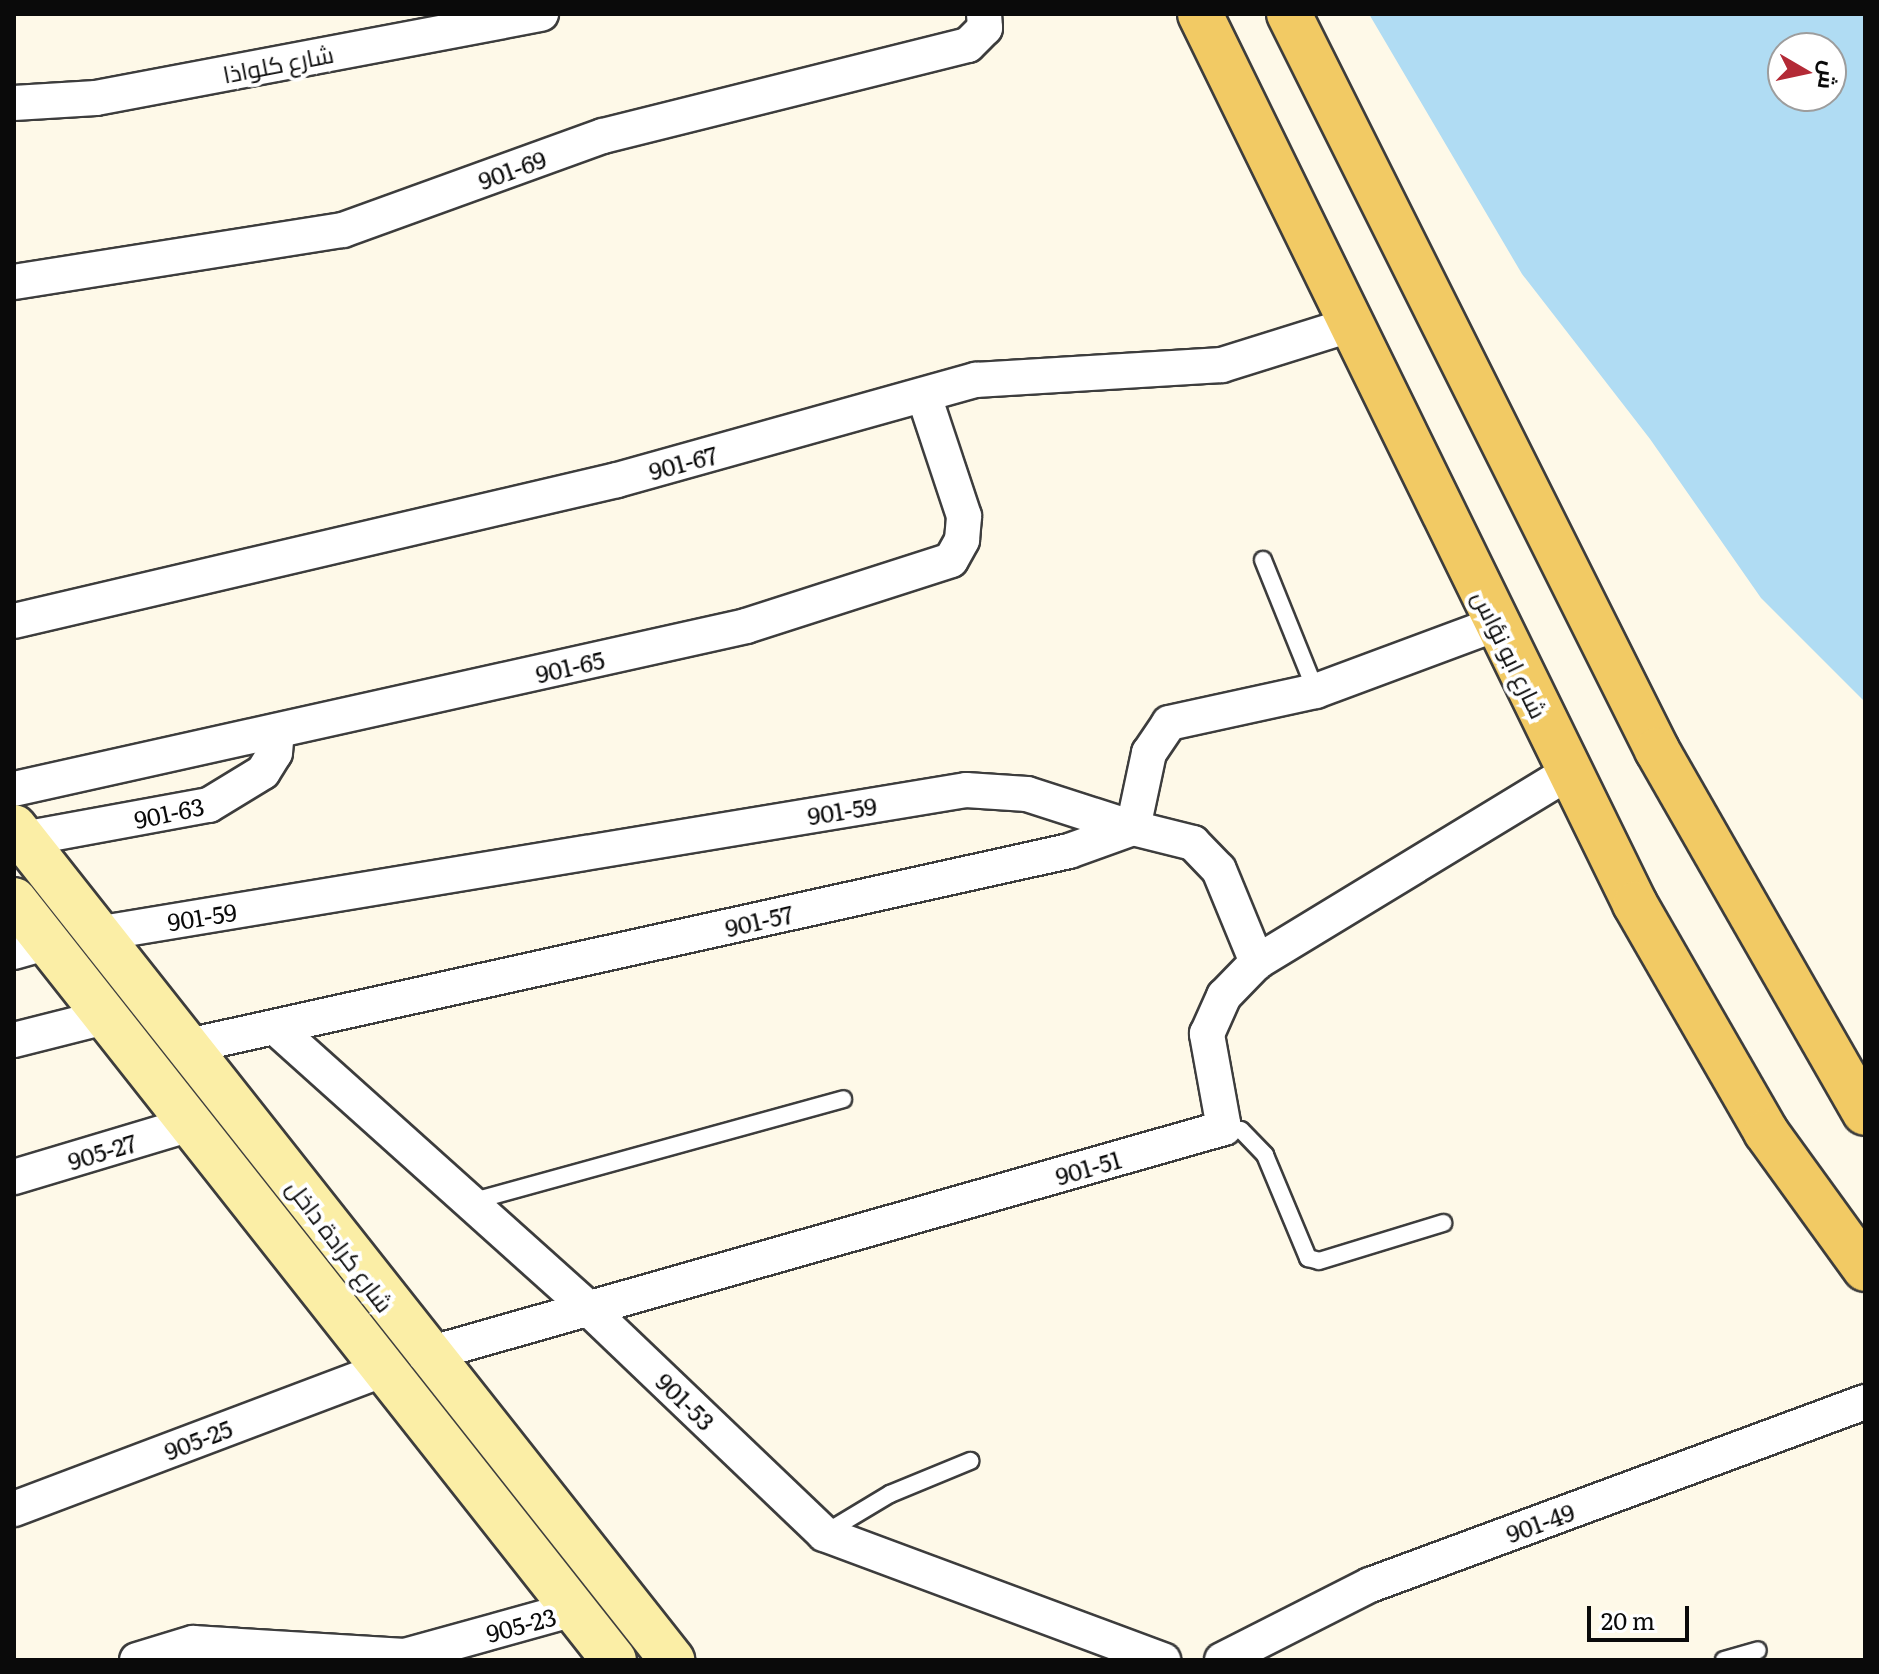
<!DOCTYPE html>
<html>
<head>
<meta charset="utf-8">
<style>
  body { margin:0 }
  #map { position:relative; width:1879px; height:1674px; overflow:hidden; background:#fef9e8; font-family:Literata,Cairo,serif }
  div>[style] { position:absolute }
  [style*='--x'] { left:calc(var(--x)*1px); top:calc(var(--y)*1px); width:calc(var(--w)*1px); rotate:calc(var(--a)*1deg) }
  .water>* { inset:0; background:#b0dcf3 }
  .roads { filter:drop-shadow(2px 0 #3d3d3d) drop-shadow(-2px 0 #3d3d3d) drop-shadow(0 2px #3d3d3d) drop-shadow(0 -2px #3d3d3d) }
  .lane>* { height:16px; margin:-8px; padding:0 8px; transform-origin:8px; border-radius:8px; background:#fff }
  .street>* { height:34px; margin:-17px; padding:0 17px; transform-origin:17px; border-radius:17px; background:#fff }
  .secondary>* { height:44px; margin:-22px; padding:0 22px; transform-origin:22px; border-radius:22px; background:#fbeea6 }
  .primary>* { height:44px; margin:-22px; padding:0 22px; transform-origin:22px; border-radius:22px; background:#f2ca64 }
  span { translate:-50% -50%; white-space:nowrap; text-align:center; line-height:1.15; -webkit-text-stroke:8px #fff; paint-order:stroke }
  .street-label { font-size:24px; color:#0a0a0a }
  .frame { position:absolute; inset:0; border:16px solid #0a0a0a; pointer-events:none }
  .north { position:absolute; left:1767px; top:32px; width:80px; height:80px; box-sizing:border-box; background:#fff; border:2px solid #9d9d9d; border-radius:50%; rotate:99deg; font-size:22px; font-weight:700; line-height:32px; text-align:center; color:#0a0a0a }
  .north::after { content:''; display:block; margin:auto; width:28px; height:36px; background:#b32a36; clip-path:polygon(50% 0,100% 100%,50% 72%,0 100%) }
  .scale { position:absolute; left:1587px; top:1606px; width:102px; height:36px; box-sizing:border-box; border:4px solid #0a0a0a; border-top:0; padding-left:10px; font-size:24px; line-height:28px; white-space:nowrap; color:#0a0a0a; -webkit-text-stroke:6px #fff; paint-order:stroke }
</style>
</head>
<body>
<div id="map">
  <div class="water">
    <i style="clip-path:polygon(evenodd,1369px 14px,1865px 14px,1865px 702px,1761px 598px,1650px 439px,1522px 274px,1369px 14px,1783px 48px,1831px 48px,1831px 96px,1783px 96px,1783px 48px)"></i>
  </div>
  <div class="roads">
    <div class="lane">
      <i style="--x:1263;--y:560;--w:141;--a:68"></i>
      <i style="--x:1224;--y:1128;--w:17;--a:7"></i>
      <i style="--x:1241;--y:1130;--w:35;--a:46"></i>
      <i style="--x:1265;--y:1155;--w:112;--a:67.3"></i>
      <i style="--x:1308;--y:1258;--w:11;--a:15"></i>
      <i style="--x:1319;--y:1261;--w:130;--a:-17"></i>
      <i style="--x:470;--y:1202;--w:387;--a:-15.4"></i>
      <i style="--x:825;--y:1533;--w:76;--a:-31"></i>
      <i style="--x:890;--y:1494;--w:87;--a:-22.4"></i>
      <i style="--x:1724;--y:1660;--w:35;--a:-16"></i>
    </div>
    <div class="street">
      <i style="--x:14;--y:103;--w:82;--a:-3.5"></i>
      <i style="--x:96;--y:98;--w:453;--a:-10.7"></i>
      <i style="--x:14;--y:282;--w:333;--a:-9"></i>
      <i style="--x:343;--y:230;--w:276;--a:-19.9"></i>
      <i style="--x:603;--y:136;--w:376;--a:-14"></i>
      <i style="--x:968;--y:45;--w:24;--a:-45"></i>
      <i style="--x:985;--y:28;--w:14;--a:-94"></i>
      <i style="--x:14;--y:621;--w:619;--a:-13.16"></i>
      <i style="--x:617;--y:480;--w:373;--a:-15.6"></i>
      <i style="--x:976;--y:380;--w:246;--a:-3.5"></i>
      <i style="--x:1222;--y:365;--w:137;--a:-17.4"></i>
      <i style="--x:14;--y:789;--w:750;--a:-12.55"></i>
      <i style="--x:746;--y:626;--w:215;--a:-17.8"></i>
      <i style="--x:951;--y:560;--w:23;--a:-61"></i>
      <i style="--x:962;--y:540;--w:24;--a:-85"></i>
      <i style="--x:964;--y:516;--w:126;--a:-108.4"></i>
      <i style="--x:23;--y:839;--w:189;--a:-10.4"></i>
      <i style="--x:209;--y:805;--w:63;--a:-31.4"></i>
      <i style="--x:263;--y:772;--w:22;--a:-58"></i>
      <i style="--x:275;--y:753;--w:22;--a:-85"></i>
      <i style="--x:96;--y:934;--w:882;--a:-9.4"></i>
      <i style="--x:966;--y:790;--w:61;--a:3.8"></i>
      <i style="--x:1027;--y:794;--w:111;--a:17.8"></i>
      <i style="--x:1133;--y:828;--w:77;--a:-78"></i>
      <i style="--x:1149;--y:753;--w:36;--a:-56"></i>
      <i style="--x:1169;--y:723;--w:150;--a:-12.3"></i>
      <i style="--x:1316;--y:691;--w:192;--a:-20.4"></i>
      <i style="--x:14;--y:952;--w:33;--a:-16"></i>
      <i style="--x:276;--y:1028;--w:423;--a:41.9"></i>
      <i style="--x:591;--y:1311;--w:323;--a:43.7"></i>
      <i style="--x:824;--y:1534;--w:362;--a:20.4"></i>
      <i style="--x:14;--y:1040;--w:94;--a:-14.2"></i>
      <i style="--x:188;--y:1046;--w:902;--a:-12.48"></i>
      <i style="--x:1069;--y:851;--w:68;--a:-19.8"></i>
      <i style="--x:1133;--y:828;--w:62;--a:14"></i>
      <i style="--x:1193;--y:843;--w:37;--a:46"></i>
      <i style="--x:1219;--y:870;--w:100;--a:67.6"></i>
      <i style="--x:14;--y:1177;--w:185;--a:-16.7"></i>
      <i style="--x:425;--y:1355;--w:831;--a:-15.86"></i>
      <i style="--x:1224;--y:1128;--w:96;--a:-100.3"></i>
      <i style="--x:1207;--y:1034;--w:42;--a:-65.9"></i>
      <i style="--x:1224;--y:996;--w:47;--a:-45.9"></i>
      <i style="--x:1257;--y:962;--w:364;--a:-31.3"></i>
      <i style="--x:14;--y:1509;--w:393;--a:-20.7"></i>
      <i style="--x:137;--y:1660;--w:59;--a:-16.9"></i>
      <i style="--x:193;--y:1643;--w:212;--a:3.5"></i>
      <i style="--x:405;--y:1656;--w:175;--a:-15.5"></i>
      <i style="--x:1222;--y:1660;--w:166;--a:-26.9"></i>
      <i style="--x:1370;--y:1585;--w:528;--a:-20.29"></i>
    </div>
    <div class="secondary">
      <i style="--x:14;--y:827;--w:1062;--a:51.69"></i>
      <i style="--x:14;--y:900;--w:968;--a:51.71"></i>
    </div>
    <div class="primary">
      <i style="--x:1200;--y:14;--w:991;--a:63.95"></i>
      <i style="--x:1635;--y:904;--w:263;--a:60.1"></i>
      <i style="--x:1766;--y:1132;--w:169;--a:54.1"></i>
      <i style="--x:1289;--y:14;--w:823;--a:63.43"></i>
      <i style="--x:1657;--y:750;--w:418;--a:60.2"></i>
    </div>
  </div>
  <div class="street-label">
    <span style="left:278px;top:63px;rotate:-11deg">شارع كلواذا</span>
    <span style="left:512px;top:169px;rotate:-20deg">901-69</span>
    <span style="left:683px;top:462px;rotate:-15deg">901-67</span>
    <span style="left:1511px;top:654px;rotate:64deg">شارع ابو نؤاس</span>
    <span style="left:570px;top:666px;rotate:-13deg">901-65</span>
    <span style="left:842px;top:810px;rotate:-9deg">901-59</span>
    <span style="left:169px;top:812px;rotate:-12deg">901-63</span>
    <span style="left:202px;top:916px;rotate:-9deg">901-59</span>
    <span style="left:759px;top:920px;rotate:-13deg">901-57</span>
    <span style="left:102px;top:1151px;rotate:-17deg">905-27</span>
    <span style="left:1088px;top:1167px;rotate:-16deg">901-51</span>
    <span style="left:341px;top:1245px;rotate:53deg">شارع كرادة داخل</span>
    <span style="left:686px;top:1401px;rotate:44deg">901-53</span>
    <span style="left:198px;top:1439px;rotate:-21deg">905-25</span>
    <span style="left:1540px;top:1522px;rotate:-20deg">901-49</span>
    <span style="left:521px;top:1624px;rotate:-15deg">905-23</span>
  </div>
  <div class="frame"></div>
  <div class="north">ش</div>
  <div class="scale">20 m</div>
</div>
</body>
</html>
